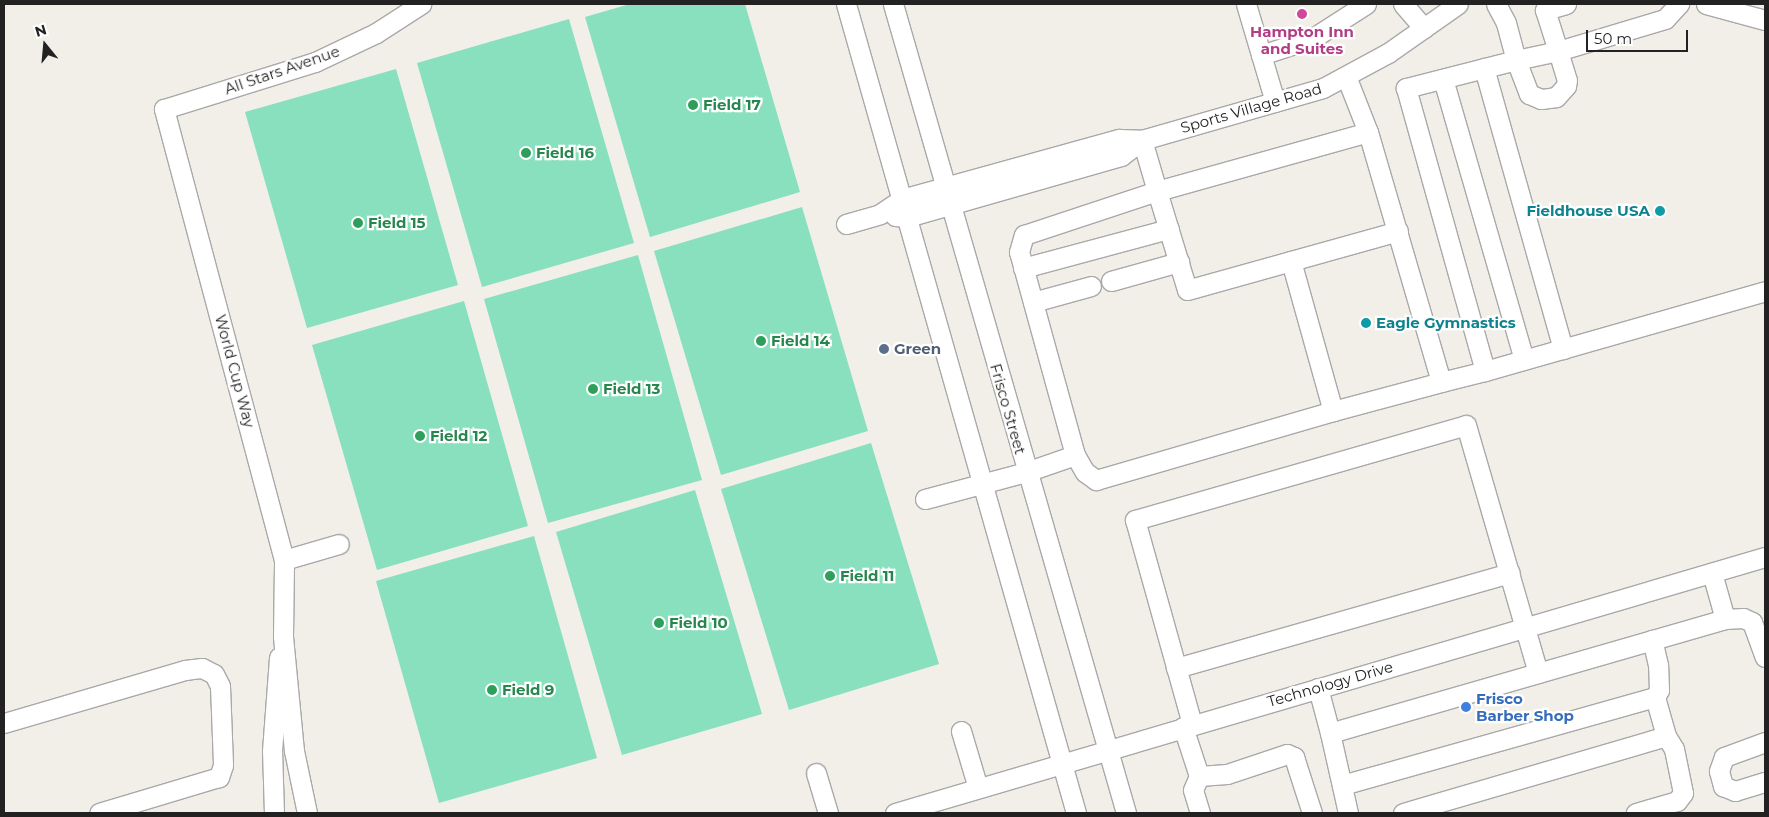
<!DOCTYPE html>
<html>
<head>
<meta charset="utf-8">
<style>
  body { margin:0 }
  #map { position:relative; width:1769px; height:817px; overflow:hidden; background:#f2efe9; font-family:Montserrat,sans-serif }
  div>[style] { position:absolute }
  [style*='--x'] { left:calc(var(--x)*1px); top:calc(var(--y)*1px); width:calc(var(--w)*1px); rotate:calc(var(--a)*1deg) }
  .pitch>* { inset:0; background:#88e0be }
  .roads { filter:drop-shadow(1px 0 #a9a9a9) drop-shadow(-1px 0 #a9a9a9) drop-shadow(0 1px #a9a9a9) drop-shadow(0 -1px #a9a9a9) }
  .minor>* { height:19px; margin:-9.5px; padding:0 9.5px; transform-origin:9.5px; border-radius:9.5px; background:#fff }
  .dots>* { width:14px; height:14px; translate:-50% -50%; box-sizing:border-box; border:2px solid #fff; border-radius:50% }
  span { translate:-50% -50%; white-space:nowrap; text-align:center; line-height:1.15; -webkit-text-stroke:4.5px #fff; paint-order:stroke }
  .hotel-label { font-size:15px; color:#b23c85; font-weight:700 }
  .street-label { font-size:15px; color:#222 }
  .leisure-label { font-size:15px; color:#27864d; font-weight:700 }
  .left { translate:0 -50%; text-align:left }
  .culture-label { font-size:15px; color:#0d838f; font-weight:700 }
  .right { translate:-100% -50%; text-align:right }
  .service-label { font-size:15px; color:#4e5e75; font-weight:700 }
  .shop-label { font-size:15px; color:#366cbe; font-weight:700 }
  .frame { position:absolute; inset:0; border:5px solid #222; pointer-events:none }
  .north { position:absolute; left:20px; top:20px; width:50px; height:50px; -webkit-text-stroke:4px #fff; paint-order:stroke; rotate:343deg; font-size:14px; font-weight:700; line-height:20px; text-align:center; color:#222 }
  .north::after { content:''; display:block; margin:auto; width:18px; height:22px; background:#222; clip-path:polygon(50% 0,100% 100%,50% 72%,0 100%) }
  .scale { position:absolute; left:1586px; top:30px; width:102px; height:22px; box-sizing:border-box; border:2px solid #222; border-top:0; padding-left:6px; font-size:15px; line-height:18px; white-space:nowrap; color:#222; -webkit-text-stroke:4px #fff; paint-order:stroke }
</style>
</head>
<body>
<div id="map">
  <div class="pitch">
    <i style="clip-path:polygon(630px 4px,745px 4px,800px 192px,650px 237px,585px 17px)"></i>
    <i style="clip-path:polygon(569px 19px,634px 243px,482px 287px,417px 63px)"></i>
    <i style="clip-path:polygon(396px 69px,458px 285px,307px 328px,245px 112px)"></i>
    <i style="clip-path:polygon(802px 207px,868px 431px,721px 475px,654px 251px)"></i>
    <i style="clip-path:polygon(638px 255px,702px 480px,548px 523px,484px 299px)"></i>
    <i style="clip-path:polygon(464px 301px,528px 526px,377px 570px,312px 345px)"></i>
    <i style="clip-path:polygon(871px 443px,939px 664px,789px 710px,721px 489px)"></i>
    <i style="clip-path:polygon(695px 490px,762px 714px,622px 755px,556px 532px)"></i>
    <i style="clip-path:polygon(534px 536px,597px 758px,439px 803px,376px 581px)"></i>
  </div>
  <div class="roads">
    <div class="minor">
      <i style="--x:846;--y:4;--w:841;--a:74.13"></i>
      <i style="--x:893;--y:4;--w:842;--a:73.93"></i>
      <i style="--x:1246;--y:4;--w:102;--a:73.5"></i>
      <i style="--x:1403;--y:4;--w:32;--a:49"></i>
      <i style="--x:1496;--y:4;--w:21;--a:62"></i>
      <i style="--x:1506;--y:23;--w:38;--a:75"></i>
      <i style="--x:1516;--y:60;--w:114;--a:165.7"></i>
      <i style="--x:1406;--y:88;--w:294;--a:74.4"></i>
      <i style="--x:1485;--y:371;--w:291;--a:-15.9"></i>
      <i style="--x:1566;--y:4;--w:22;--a:164"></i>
      <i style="--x:1545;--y:10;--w:43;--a:72.4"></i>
      <i style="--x:1558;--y:51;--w:30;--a:73"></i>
      <i style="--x:1567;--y:80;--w:6;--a:99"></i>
      <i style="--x:1566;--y:86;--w:15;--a:132"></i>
      <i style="--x:1556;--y:97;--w:15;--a:172"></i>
      <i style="--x:1541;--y:99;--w:13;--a:-157"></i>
      <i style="--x:1529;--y:94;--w:36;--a:-111"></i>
      <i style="--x:1516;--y:60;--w:43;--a:-12.1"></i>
      <i style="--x:1558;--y:51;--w:112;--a:-16.7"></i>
      <i style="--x:1665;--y:19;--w:21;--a:-47"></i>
      <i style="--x:1706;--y:4;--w:61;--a:15.2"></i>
      <i style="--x:1261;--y:55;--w:55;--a:-18.1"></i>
      <i style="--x:1313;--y:38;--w:63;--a:-32.7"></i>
      <i style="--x:1484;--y:68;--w:292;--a:74.3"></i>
      <i style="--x:1346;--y:76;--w:60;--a:68.6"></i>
      <i style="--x:1368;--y:132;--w:260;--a:73.7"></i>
      <i style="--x:1441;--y:382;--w:45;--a:-14"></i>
      <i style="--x:1443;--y:79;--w:292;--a:73.9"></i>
      <i style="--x:1142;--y:140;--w:53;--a:73.6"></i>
      <i style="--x:1157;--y:191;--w:219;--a:-15.6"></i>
      <i style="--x:895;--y:216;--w:12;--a:5"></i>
      <i style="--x:907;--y:217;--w:223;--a:-15.9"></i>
      <i style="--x:1121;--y:156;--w:26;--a:-37"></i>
      <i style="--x:846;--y:224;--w:35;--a:-16"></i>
      <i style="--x:880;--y:214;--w:27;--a:-34"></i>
      <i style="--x:902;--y:199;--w:225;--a:-15.5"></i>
      <i style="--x:1119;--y:139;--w:23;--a:2"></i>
      <i style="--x:1142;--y:140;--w:188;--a:-16"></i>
      <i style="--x:1323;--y:88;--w:74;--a:-28.3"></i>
      <i style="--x:1388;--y:53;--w:85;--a:-35"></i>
      <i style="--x:1291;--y:261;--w:156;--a:74.4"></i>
      <i style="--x:1333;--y:411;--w:112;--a:-15"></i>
      <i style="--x:1023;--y:268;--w:151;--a:-15"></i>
      <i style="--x:1111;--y:281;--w:71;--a:-15.6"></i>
      <i style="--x:1033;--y:302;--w:60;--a:-15.4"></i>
      <i style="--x:1075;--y:455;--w:211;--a:-105.4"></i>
      <i style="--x:1019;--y:252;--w:18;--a:-74"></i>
      <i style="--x:1024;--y:235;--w:140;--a:-18.3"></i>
      <i style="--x:1157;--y:191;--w:103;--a:73.1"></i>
      <i style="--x:1187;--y:290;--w:219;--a:-15.6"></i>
      <i style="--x:925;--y:499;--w:105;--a:-15"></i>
      <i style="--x:1026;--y:472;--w:52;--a:-19.1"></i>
      <i style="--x:1075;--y:455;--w:20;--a:60"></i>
      <i style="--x:1085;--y:472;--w:14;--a:36"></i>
      <i style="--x:1096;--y:480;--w:247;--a:-16.2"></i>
      <i style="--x:284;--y:560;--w:57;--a:-16.2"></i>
      <i style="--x:1725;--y:619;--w:18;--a:-3"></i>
      <i style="--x:1743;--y:618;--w:10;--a:24"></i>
      <i style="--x:1752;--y:622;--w:37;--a:70"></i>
      <i style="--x:1176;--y:668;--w:347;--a:-15.9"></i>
      <i style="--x:1318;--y:688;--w:47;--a:75.1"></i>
      <i style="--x:1330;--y:733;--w:411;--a:-16.1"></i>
      <i style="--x:1725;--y:619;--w:48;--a:-105.8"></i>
      <i style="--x:1655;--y:697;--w:41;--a:74.2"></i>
      <i style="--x:4;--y:723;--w:189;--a:-16.3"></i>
      <i style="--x:185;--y:670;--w:17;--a:-7"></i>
      <i style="--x:202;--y:668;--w:13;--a:27"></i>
      <i style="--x:214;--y:674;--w:13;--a:63"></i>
      <i style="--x:220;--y:686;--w:79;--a:87.8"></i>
      <i style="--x:223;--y:765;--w:13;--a:108"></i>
      <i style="--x:219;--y:777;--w:125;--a:163.3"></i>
      <i style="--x:1192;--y:724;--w:212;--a:-105.6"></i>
      <i style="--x:1135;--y:520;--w:344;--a:-16"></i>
      <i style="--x:1466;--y:425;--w:258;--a:73.8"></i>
      <i style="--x:1183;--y:727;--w:52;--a:71.9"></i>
      <i style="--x:1199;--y:776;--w:15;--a:113"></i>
      <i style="--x:1193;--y:790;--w:24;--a:73"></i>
      <i style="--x:961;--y:731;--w:59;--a:73.4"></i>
      <i style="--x:1330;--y:733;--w:82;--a:77.3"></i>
      <i style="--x:1765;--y:742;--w:44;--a:159.9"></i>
      <i style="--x:1724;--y:757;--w:15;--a:110"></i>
      <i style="--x:1719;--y:771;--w:16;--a:75"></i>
      <i style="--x:1723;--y:786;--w:13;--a:23"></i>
      <i style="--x:1735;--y:791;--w:31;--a:-17"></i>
      <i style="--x:816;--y:773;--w:42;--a:73.3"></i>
      <i style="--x:1199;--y:776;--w:28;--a:-4"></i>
      <i style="--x:1227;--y:774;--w:63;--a:-18.4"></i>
      <i style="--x:1287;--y:754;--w:8;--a:23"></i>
      <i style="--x:1294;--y:757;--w:59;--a:72.2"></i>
      <i style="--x:1342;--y:785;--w:325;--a:-15.7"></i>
      <i style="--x:1655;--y:697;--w:8;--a:-60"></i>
      <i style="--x:1659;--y:690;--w:25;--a:-92"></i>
      <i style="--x:1658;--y:665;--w:26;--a:-103"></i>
      <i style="--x:274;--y:813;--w:62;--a:-91.8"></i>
      <i style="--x:272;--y:751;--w:94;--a:-85.7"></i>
      <i style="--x:307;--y:813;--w:63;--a:-101.8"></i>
      <i style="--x:294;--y:751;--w:116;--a:-95.5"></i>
      <i style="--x:283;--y:636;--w:76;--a:-89.2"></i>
      <i style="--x:284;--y:560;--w:467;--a:-104.9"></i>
      <i style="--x:164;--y:109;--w:158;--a:-17.3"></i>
      <i style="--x:315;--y:62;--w:68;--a:-25.4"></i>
      <i style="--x:376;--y:33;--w:54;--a:-32.8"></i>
      <i style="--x:895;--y:813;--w:907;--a:-16.4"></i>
      <i style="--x:1403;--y:813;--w:274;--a:-16.3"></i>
      <i style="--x:1666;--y:736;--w:15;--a:58"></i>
      <i style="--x:1674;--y:749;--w:45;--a:78.4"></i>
      <i style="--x:1683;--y:793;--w:10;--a:127"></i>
      <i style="--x:1677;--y:801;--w:43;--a:163.7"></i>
    </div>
  </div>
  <div class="dots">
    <i style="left:1302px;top:14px;background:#d1479c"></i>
    <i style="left:693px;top:105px;background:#2e9e5b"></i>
    <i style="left:526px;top:153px;background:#2e9e5b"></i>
    <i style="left:1660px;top:211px;background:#0f9aa8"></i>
    <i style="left:358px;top:223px;background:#2e9e5b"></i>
    <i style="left:1366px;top:323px;background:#0f9aa8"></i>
    <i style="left:761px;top:341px;background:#2e9e5b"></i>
    <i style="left:884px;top:349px;background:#5c6f8a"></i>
    <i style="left:593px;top:389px;background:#2e9e5b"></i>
    <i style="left:420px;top:436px;background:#2e9e5b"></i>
    <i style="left:830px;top:576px;background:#2e9e5b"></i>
    <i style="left:659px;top:623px;background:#2e9e5b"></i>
    <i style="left:492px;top:690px;background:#2e9e5b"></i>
    <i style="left:1466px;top:707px;background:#3f7fe0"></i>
  </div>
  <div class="hotel-label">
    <span style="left:1302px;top:40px">Hampton Inn<br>and Suites</span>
  </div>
  <div class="street-label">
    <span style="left:282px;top:70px;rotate:-19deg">All Stars Avenue</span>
    <span style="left:1251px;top:108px;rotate:-16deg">Sports Village Road</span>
    <span style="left:235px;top:371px;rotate:75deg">World Cup Way</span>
    <span style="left:1008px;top:409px;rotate:74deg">Frisco Street</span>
    <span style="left:1330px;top:684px;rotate:-16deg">Technology Drive</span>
  </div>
  <div class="leisure-label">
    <span class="left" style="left:703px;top:105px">Field 17</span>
    <span class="left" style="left:536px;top:153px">Field 16</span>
    <span class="left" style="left:368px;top:223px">Field 15</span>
    <span class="left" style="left:771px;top:341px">Field 14</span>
    <span class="left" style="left:603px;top:389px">Field 13</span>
    <span class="left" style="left:430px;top:436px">Field 12</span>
    <span class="left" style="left:840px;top:576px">Field 11</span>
    <span class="left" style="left:669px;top:623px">Field 10</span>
    <span class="left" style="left:502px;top:690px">Field 9</span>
  </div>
  <div class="culture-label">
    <span class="right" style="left:1650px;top:211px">Fieldhouse USA</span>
    <span class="left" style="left:1376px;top:323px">Eagle Gymnastics</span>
  </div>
  <div class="service-label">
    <span class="left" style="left:894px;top:349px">Green</span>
  </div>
  <div class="shop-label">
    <span class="left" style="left:1476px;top:707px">Frisco<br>Barber Shop</span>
  </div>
  <div class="frame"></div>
  <div class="north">N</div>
  <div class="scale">50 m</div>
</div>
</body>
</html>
